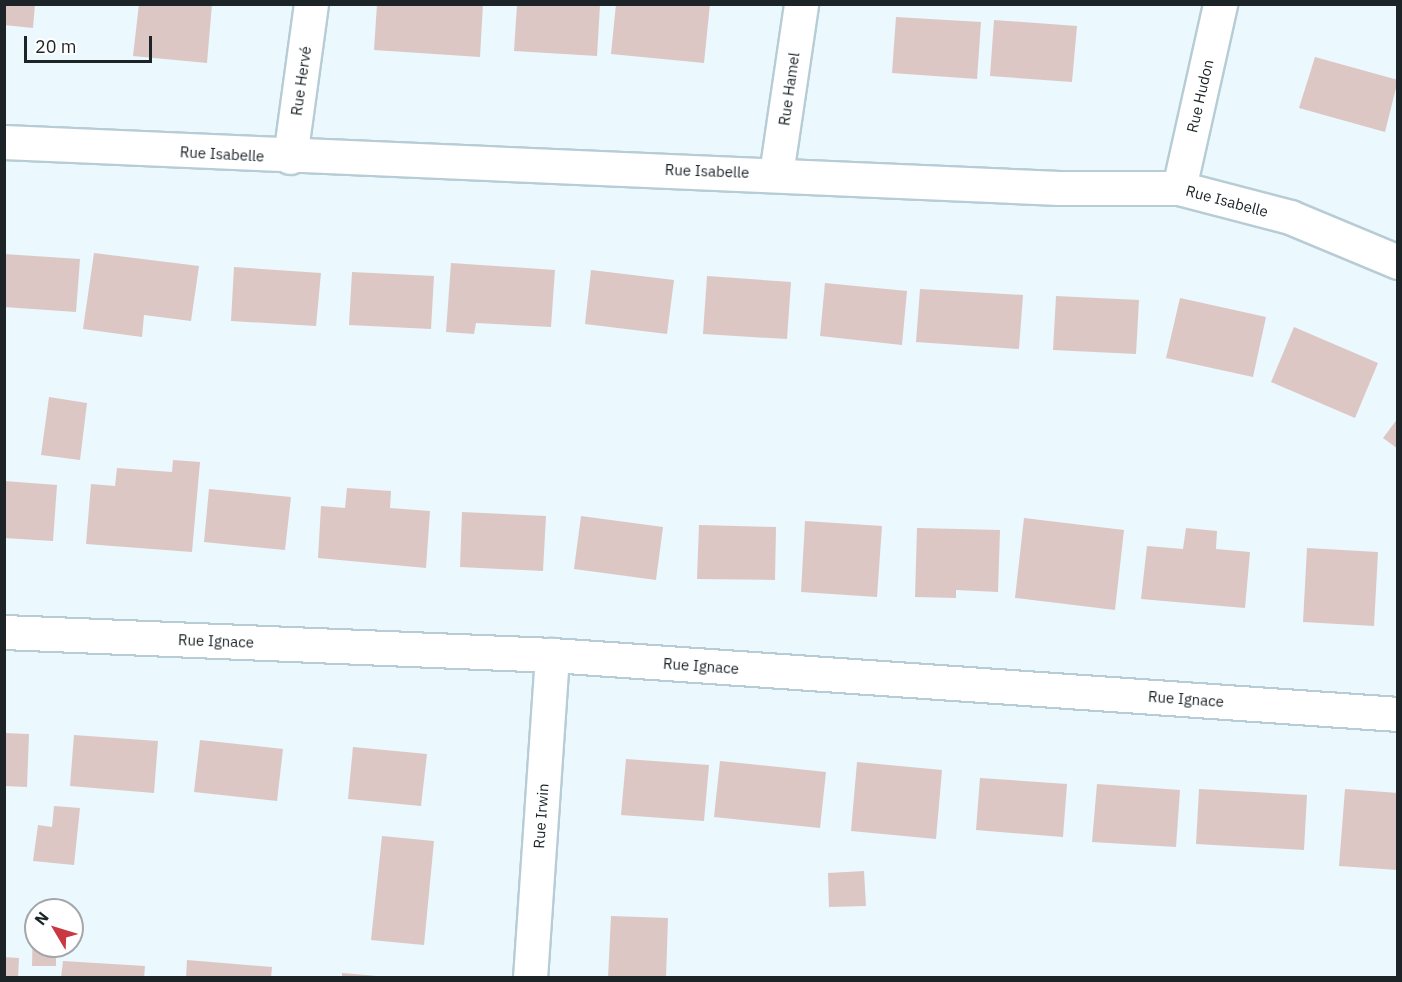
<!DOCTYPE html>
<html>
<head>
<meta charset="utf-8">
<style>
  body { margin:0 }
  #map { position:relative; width:1402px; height:982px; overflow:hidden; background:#ebf8fd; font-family:"IBM Plex Sans",sans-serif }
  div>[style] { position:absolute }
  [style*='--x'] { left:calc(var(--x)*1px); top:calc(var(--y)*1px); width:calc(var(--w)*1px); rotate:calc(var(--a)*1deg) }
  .building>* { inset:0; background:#ddc7c5 }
  .roads { filter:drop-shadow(2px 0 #b7ccd5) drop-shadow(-2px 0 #b7ccd5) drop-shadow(0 2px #b7ccd5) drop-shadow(0 -2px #b7ccd5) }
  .street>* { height:33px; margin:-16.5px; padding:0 16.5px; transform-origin:16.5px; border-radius:16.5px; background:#fff }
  span { translate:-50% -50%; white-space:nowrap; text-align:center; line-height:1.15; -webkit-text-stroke:6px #fff; paint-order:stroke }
  .street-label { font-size:15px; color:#1c2427 }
  .frame { position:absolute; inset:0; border:6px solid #1c2427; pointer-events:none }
  .north { position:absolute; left:24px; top:898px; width:60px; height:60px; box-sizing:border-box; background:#fff; border:2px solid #a4a7a9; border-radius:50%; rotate:308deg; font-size:16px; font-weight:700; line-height:24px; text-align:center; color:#1c2427 }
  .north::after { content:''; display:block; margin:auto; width:21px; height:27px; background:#c83941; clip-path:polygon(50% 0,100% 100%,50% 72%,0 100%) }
  .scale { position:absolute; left:24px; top:36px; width:128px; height:27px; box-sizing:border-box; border:3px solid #1c2427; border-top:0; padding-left:8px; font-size:18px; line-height:21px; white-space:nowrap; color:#1c2427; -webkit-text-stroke:4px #fff; paint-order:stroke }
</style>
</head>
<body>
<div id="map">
  <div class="building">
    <i style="clip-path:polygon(4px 4px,35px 4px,33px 28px,4px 25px)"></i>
    <i style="clip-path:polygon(139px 4px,212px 4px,207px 63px,133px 56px)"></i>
    <i style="clip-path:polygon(377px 4px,483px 4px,480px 57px,374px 50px)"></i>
    <i style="clip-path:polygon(616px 4px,710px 4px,704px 63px,611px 54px)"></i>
    <i style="clip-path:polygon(517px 5px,600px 5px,597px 56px,514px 51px)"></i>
    <i style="clip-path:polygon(896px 17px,981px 22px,977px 79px,892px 73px)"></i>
    <i style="clip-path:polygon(994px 20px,1077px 26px,1072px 82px,990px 76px)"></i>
    <i style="clip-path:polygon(1315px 57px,1398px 80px,1385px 132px,1299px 108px)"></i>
    <i style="clip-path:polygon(94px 253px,199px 266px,191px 321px,144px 315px,142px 337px,83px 329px)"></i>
    <i style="clip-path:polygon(4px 254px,80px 259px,76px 312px,4px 307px)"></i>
    <i style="clip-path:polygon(451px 263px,555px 270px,551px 327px,476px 323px,474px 334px,446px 332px)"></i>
    <i style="clip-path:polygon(234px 267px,321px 273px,316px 326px,231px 321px)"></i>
    <i style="clip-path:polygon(591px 270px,674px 280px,667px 334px,585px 324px)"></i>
    <i style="clip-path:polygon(352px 272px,434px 276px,431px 329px,349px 325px)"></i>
    <i style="clip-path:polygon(707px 276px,791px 282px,787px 339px,703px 334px)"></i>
    <i style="clip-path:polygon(825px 283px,907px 291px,902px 345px,820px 336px)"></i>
    <i style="clip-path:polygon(920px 289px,1023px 295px,1019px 349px,916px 342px)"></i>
    <i style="clip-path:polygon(1056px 296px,1139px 300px,1136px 354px,1053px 350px)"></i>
    <i style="clip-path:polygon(1180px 298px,1266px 317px,1253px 377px,1166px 358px)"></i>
    <i style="clip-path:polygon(1294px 327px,1378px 363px,1355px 418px,1271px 382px)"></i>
    <i style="clip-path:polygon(49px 397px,87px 403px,80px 460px,41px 455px)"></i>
    <i style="clip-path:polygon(1398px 418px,1398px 449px,1383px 438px)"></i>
    <i style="clip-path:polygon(173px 460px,200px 462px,192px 552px,86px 544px,91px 484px,115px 486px,117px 468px,172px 472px)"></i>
    <i style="clip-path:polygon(4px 481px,57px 485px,53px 541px,4px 538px)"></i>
    <i style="clip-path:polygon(347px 488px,391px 491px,390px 508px,430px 511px,426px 568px,318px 558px,321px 506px,345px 508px)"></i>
    <i style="clip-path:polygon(209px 489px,291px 497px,285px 550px,204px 542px)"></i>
    <i style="clip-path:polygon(462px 512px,546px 516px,543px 571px,460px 567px)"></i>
    <i style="clip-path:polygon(581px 516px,663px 527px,656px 580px,574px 569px)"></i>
    <i style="clip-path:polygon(1024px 518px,1124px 530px,1115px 610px,1015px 598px)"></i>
    <i style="clip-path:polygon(805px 521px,882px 526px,877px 597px,801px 592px)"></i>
    <i style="clip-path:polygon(699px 525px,776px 527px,775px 580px,697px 579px)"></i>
    <i style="clip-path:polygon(917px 528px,1000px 530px,998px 592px,956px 590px,956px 598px,915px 597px)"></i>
    <i style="clip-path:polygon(1186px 528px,1217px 531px,1216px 549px,1250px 552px,1245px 608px,1141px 599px,1147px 546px,1183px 549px)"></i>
    <i style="clip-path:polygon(1307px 548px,1378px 552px,1374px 626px,1303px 622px)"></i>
    <i style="clip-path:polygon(4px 733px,29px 734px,27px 787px,4px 786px)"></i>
    <i style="clip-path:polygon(74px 735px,158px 741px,154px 793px,70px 786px)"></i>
    <i style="clip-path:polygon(200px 740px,283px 749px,277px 801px,194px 792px)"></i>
    <i style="clip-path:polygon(353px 747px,427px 754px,421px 806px,348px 799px)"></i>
    <i style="clip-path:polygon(626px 759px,709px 765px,704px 821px,621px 815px)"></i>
    <i style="clip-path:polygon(720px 761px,826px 772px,820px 828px,714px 817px)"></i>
    <i style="clip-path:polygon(857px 762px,942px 770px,936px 839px,851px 831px)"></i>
    <i style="clip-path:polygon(980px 778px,1067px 784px,1063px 837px,976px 830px)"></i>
    <i style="clip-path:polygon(1097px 784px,1180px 790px,1176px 847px,1092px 842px)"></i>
    <i style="clip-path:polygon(1199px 789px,1307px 795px,1304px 850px,1196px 844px)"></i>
    <i style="clip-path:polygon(1345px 789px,1398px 793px,1398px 870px,1339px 866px)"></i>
    <i style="clip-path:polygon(54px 806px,80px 808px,74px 865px,33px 861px,38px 825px,52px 827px)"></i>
    <i style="clip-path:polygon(382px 836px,434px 841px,424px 945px,371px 940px)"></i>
    <i style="clip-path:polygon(864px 871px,866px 906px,829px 907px,828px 873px)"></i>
    <i style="clip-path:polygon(611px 916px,668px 918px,666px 978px,608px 978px)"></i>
    <i style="clip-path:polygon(33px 918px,36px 946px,56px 946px,56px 966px,32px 966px)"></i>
    <i style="clip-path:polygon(4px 957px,19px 958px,18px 978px,4px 978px)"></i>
    <i style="clip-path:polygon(187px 960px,272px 967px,271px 978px,186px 978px)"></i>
    <i style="clip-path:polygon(63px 961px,145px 966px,144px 978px,61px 978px)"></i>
    <i style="clip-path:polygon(342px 973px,377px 976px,377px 978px,342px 978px)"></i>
  </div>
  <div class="roads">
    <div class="street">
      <i style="--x:4;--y:142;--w:1056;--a:2.5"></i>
      <i style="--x:1059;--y:188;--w:120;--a:0"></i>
      <i style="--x:1179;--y:188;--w:115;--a:14.6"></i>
      <i style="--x:1290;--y:217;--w:117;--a:22.6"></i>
      <i style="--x:290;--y:157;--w:154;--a:-82.2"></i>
      <i style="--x:776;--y:174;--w:172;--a:-81.6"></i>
      <i style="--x:1179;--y:188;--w:189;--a:-77.4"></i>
      <i style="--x:4;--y:632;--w:548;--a:2.4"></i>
      <i style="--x:552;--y:655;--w:848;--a:3.99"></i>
      <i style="--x:530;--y:978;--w:324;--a:-86.1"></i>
    </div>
  </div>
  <div class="street-label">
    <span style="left:301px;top:81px;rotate:-82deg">Rue Hervé</span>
    <span style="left:789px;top:89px;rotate:-82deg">Rue Hamel</span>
    <span style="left:1200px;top:96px;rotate:-77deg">Rue Hudon</span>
    <span style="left:222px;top:154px;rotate:3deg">Rue Isabelle</span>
    <span style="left:707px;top:171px;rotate:2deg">Rue Isabelle</span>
    <span style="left:1227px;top:201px;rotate:15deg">Rue Isabelle</span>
    <span style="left:216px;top:641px;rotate:2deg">Rue Ignace</span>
    <span style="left:701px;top:666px;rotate:4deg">Rue Ignace</span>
    <span style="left:1186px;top:699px;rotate:4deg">Rue Ignace</span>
    <span style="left:541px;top:816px;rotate:-86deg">Rue Irwin</span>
  </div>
  <div class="frame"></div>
  <div class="north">N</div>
  <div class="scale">20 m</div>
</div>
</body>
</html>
